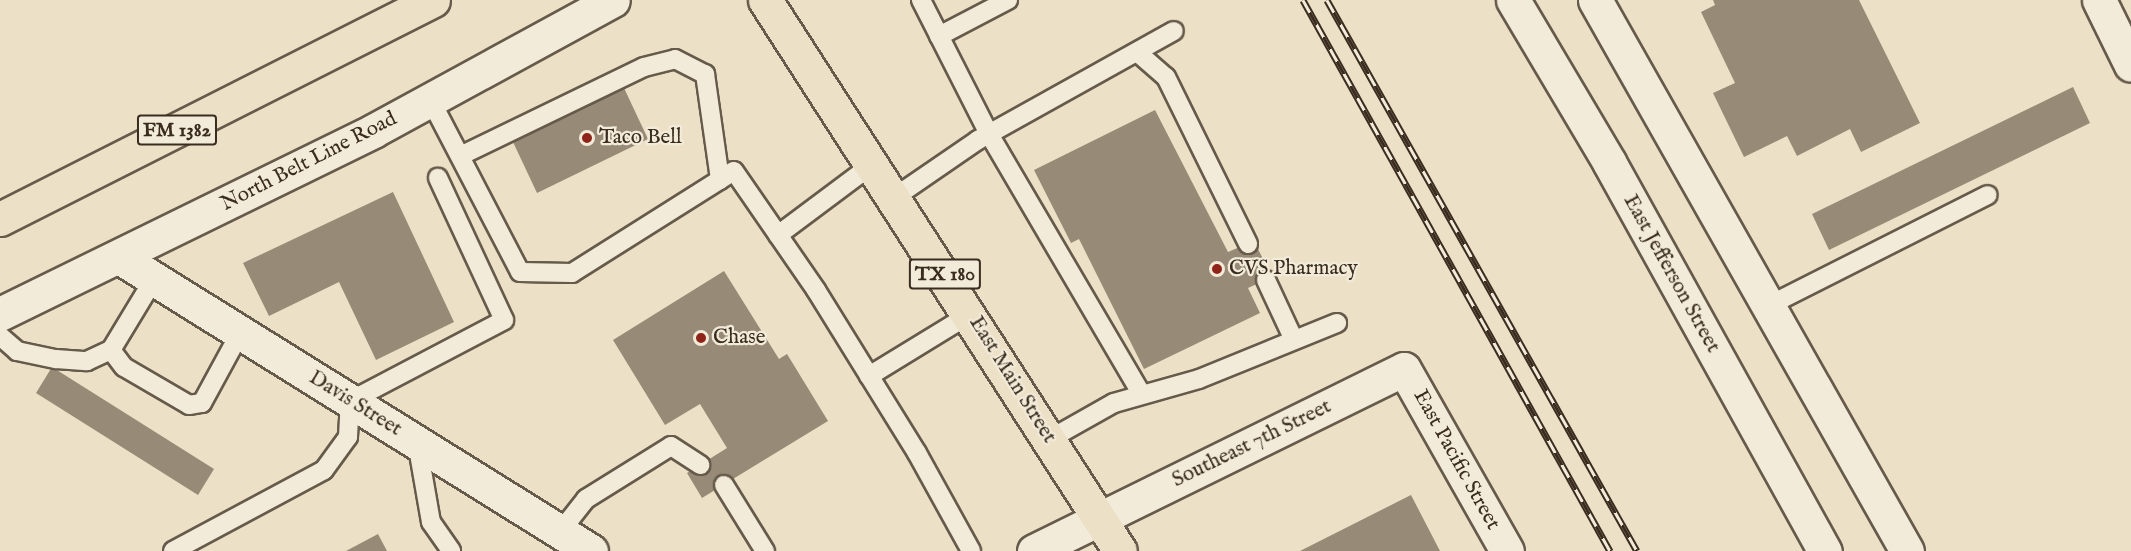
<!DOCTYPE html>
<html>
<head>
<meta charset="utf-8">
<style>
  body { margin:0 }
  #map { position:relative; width:2131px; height:551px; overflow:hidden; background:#ece0c6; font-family:"IM FELL English",serif }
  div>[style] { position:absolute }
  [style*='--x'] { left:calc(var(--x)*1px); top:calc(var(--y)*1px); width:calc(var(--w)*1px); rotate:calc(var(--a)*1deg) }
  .building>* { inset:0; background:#978a76 }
  .roads { filter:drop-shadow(2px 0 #665a4a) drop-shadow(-2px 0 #665a4a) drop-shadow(0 2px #665a4a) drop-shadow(0 -2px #665a4a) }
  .lane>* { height:18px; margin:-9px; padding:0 9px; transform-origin:9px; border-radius:9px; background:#f3ebda }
  .street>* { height:33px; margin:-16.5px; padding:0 16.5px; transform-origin:16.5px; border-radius:16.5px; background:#f3ebda }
  .secondary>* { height:33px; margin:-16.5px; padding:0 16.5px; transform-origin:16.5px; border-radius:16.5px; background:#f3ebda }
  .primary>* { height:33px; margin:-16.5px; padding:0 16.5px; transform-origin:16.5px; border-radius:16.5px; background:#ece0c6 }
  .rail>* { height:7px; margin-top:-3.5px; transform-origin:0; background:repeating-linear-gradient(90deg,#f3ebda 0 14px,#3a2d20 0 28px); box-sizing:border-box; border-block:2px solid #3a2d20 }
  .dots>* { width:16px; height:16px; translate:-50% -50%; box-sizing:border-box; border:3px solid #f3ebda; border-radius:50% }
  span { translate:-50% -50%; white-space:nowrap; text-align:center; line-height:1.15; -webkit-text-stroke:4.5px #f3ebda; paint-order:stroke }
  .shield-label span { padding:2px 4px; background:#f3ebda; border:2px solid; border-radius:4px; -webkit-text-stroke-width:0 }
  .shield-label { font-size:20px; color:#3a2d20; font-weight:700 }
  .poi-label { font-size:21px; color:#3a2d20 }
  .left { translate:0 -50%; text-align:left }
  .street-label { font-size:21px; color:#3a2d20 }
</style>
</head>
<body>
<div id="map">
  <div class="building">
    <i style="clip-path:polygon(1713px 0,1859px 0,1920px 123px,1861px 152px,1850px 129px,1797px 156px,1787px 136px,1744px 157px,1713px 93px,1735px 83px,1701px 12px,1715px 5px)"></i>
    <i style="clip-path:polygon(2073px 87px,2090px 123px,1829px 250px,1812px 214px)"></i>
    <i style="clip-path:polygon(624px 88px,648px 139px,537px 193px,513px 142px)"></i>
    <i style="clip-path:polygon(1155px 110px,1228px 252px,1254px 241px,1272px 277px,1248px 288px,1260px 313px,1144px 369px,1079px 239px,1071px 243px,1034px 170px)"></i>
    <i style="clip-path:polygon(393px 192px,454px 322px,376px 360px,339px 282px,269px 316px,243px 263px)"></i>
    <i style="clip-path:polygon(724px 271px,779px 359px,787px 354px,828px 421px,702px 498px,687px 473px,727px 448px,700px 404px,665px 425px,613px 340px)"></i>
    <i style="clip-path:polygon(52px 367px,214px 469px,198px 495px,36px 393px)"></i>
    <i style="clip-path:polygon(1411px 495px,1440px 551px,1300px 551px)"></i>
    <i style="clip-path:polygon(378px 534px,387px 551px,346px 551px)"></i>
  </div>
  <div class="roads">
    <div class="lane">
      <i style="--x:921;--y:0;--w:150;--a:63.1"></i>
      <i style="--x:989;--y:134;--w:300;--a:59.6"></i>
      <i style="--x:939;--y:36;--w:78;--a:-27.6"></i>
      <i style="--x:1137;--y:52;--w:38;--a:41"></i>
      <i style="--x:1166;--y:77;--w:186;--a:63.8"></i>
      <i style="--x:430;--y:99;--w:195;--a:62.5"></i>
      <i style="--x:520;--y:272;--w:52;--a:1.1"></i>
      <i style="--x:572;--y:273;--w:191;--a:-32.2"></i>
      <i style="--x:734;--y:171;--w:145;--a:55.4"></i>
      <i style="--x:816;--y:290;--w:192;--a:58.2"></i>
      <i style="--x:917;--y:453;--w:112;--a:61.1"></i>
      <i style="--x:460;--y:156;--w:204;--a:-25.8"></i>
      <i style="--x:644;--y:67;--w:32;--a:-14"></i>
      <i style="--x:675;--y:59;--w:34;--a:27"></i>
      <i style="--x:705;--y:74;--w:107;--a:81.9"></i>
      <i style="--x:895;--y:197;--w:101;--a:-34.5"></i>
      <i style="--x:978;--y:140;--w:224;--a:-29.1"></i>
      <i style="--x:778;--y:235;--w:119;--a:-36.8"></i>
      <i style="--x:154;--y:279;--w:83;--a:121.2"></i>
      <i style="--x:111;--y:350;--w:21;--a:53"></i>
      <i style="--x:124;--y:367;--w:75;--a:30.3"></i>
      <i style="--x:189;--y:405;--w:13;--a:-9"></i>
      <i style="--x:202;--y:403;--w:80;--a:-61.5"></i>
      <i style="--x:1266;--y:280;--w:66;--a:65"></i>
      <i style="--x:1768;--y:306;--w:246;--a:-26.8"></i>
      <i style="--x:0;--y:336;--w:23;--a:41"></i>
      <i style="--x:17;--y:351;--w:40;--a:12"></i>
      <i style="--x:56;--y:359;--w:31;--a:4"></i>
      <i style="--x:87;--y:361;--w:26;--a:-25"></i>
      <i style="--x:869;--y:376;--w:119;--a:-31.5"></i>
      <i style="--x:1050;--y:439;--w:73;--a:-29.4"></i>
      <i style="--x:1114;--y:403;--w:88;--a:-15.8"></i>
      <i style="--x:1199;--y:379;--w:149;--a:-22.1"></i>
      <i style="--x:417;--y:442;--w:81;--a:80.1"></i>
      <i style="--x:431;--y:522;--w:35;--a:55"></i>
      <i style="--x:724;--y:485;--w:78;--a:58.2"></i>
      <i style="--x:560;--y:532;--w:42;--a:-51.8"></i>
      <i style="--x:586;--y:499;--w:100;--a:-31.9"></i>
      <i style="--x:671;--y:446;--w:35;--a:33"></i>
      <i style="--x:173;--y:551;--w:171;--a:-28.2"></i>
      <i style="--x:324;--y:470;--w:41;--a:-54"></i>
      <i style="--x:348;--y:437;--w:36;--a:-87"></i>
      <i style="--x:350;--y:401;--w:174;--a:-27.7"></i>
      <i style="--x:504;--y:320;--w:157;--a:-114.9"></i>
    </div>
    <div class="street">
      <i style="--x:2099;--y:0;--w:72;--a:63.8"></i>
      <i style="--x:119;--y:257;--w:556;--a:31.92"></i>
      <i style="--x:1034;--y:551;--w:412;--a:-26.2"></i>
      <i style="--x:1404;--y:369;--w:209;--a:60.5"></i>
    </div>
    <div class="secondary">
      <i style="--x:1513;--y:0;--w:188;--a:59.3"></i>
      <i style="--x:1609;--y:162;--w:445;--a:61"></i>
      <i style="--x:1595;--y:0;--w:633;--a:60.48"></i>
      <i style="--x:0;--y:314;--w:415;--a:-26.1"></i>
      <i style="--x:373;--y:131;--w:273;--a:-28.6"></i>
    </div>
    <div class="primary">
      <i style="--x:765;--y:0;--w:655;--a:57.21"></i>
      <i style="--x:0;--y:219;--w:485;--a:-26.8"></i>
    </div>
  </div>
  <div class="rail">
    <i style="--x:1303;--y:0;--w:631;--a:60.87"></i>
    <i style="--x:1327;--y:0;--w:632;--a:60.64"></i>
  </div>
  <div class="dots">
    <i style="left:587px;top:138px;background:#8f2418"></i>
    <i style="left:1217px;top:269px;background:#8f2418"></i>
    <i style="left:701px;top:338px;background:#8f2418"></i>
  </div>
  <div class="shield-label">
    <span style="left:177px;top:130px">FM 1382</span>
    <span style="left:945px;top:274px">TX 180</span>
  </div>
  <div class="poi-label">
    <span class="left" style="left:599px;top:138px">Taco Bell</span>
    <span class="left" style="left:1229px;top:269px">CVS Pharmacy</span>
    <span class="left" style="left:713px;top:338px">Chase</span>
  </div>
  <div class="street-label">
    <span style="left:309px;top:162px;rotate:-27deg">North Belt Line Road</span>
    <span style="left:1671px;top:274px;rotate:61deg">East Jefferson Street</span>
    <span style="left:1012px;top:380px;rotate:58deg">East Main Street</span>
    <span style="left:355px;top:404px;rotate:32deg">Davis Street</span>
    <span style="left:1252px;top:444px;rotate:-26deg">Southeast 7th Street</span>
    <span style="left:1456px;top:460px;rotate:61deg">East Pacific Street</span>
  </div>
</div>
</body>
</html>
